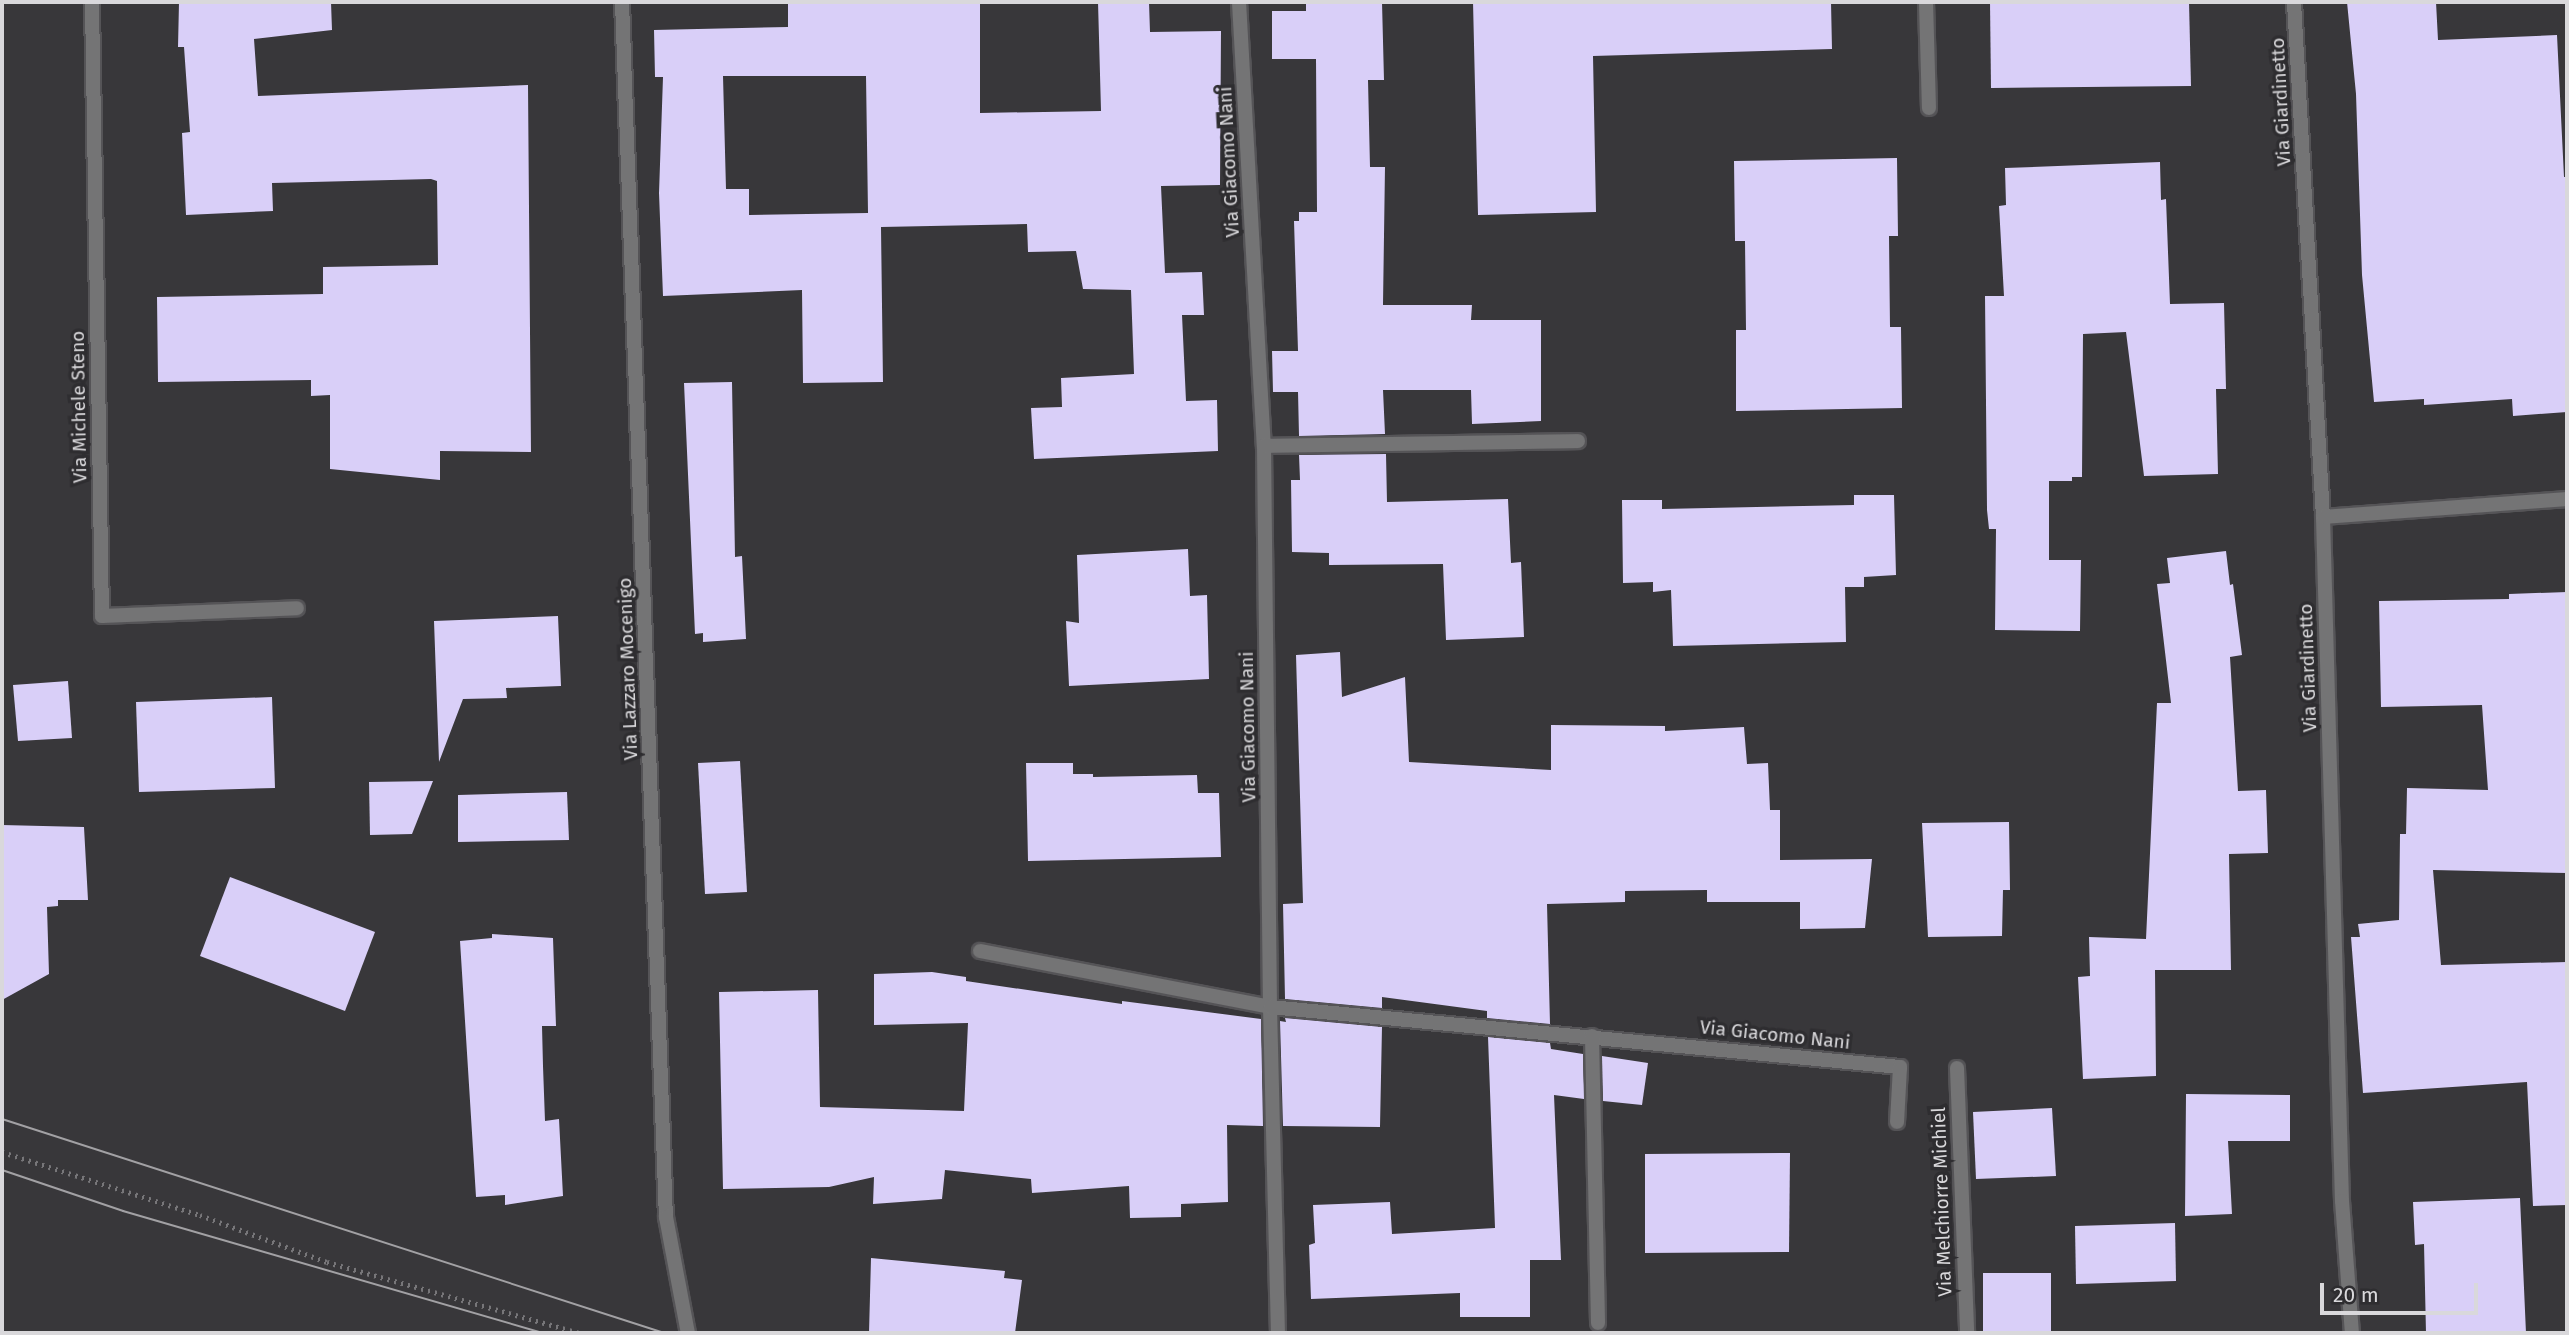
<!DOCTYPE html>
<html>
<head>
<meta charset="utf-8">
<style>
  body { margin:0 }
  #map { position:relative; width:2569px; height:1335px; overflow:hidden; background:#38373a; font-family:"Fira Sans",sans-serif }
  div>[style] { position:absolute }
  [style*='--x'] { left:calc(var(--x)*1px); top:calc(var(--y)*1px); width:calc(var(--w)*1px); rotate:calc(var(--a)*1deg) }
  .building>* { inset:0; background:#d9cff8 }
  .path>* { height:4.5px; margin-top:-2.25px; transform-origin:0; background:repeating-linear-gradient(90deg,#777679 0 2px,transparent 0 7px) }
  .roads { filter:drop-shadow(2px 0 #555457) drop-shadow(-2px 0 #555457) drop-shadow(0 2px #555457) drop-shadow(0 -2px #555457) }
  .street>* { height:14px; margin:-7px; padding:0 7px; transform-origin:7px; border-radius:7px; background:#747475 }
  .tram>* { height:2px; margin:-1px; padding:0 1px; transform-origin:1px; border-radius:1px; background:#a2a1a4 }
  span { translate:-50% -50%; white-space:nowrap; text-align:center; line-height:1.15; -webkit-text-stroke:7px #2e2d30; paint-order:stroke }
  .street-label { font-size:19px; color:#d9d8db }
  .frame { position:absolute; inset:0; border:4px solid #d9d8db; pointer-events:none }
  .scale { position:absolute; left:2320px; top:1283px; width:158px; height:32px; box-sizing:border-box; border:4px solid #d9d8db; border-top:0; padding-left:9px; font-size:21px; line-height:24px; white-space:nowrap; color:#d9d8db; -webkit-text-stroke:5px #2e2d30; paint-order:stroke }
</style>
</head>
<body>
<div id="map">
  <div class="building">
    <i style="clip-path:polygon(179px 2px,331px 2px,332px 30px,254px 39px,258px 96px,528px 85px,531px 452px,440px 451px,440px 480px,330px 469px,330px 395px,311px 396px,311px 380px,158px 382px,157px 297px,323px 294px,323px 267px,438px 265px,437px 181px,431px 179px,272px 183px,273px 211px,186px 215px,182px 133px,190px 132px,184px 47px,178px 47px)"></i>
    <i style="clip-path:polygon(evenodd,788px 2px,980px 2px,980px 113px,1101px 111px,1098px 2px,1149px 2px,1150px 32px,1221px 31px,1220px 185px,1161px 186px,1165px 273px,1202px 272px,1204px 315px,1182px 315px,1186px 401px,1217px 400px,1218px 451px,1034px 459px,1031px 408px,1062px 407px,1061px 378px,1134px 374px,1131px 290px,1083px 289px,1076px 251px,1028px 252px,1027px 224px,881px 227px,883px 382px,803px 383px,802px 290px,663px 296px,659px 193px,663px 77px,655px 77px,654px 30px,788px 27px,788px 2px,723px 76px,866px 76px,868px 213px,749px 215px,749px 189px,726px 189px,723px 76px)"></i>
    <i style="clip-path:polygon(1306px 2px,1382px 2px,1384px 80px,1368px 80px,1370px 167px,1385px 167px,1383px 305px,1472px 305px,1471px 320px,1541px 320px,1541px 421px,1472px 424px,1471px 390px,1383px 390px,1385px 434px,1299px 436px,1298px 392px,1273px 392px,1272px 351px,1298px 351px,1294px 221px,1299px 221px,1299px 212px,1317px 212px,1316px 59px,1272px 59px,1272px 11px,1306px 11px)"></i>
    <i style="clip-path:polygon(1473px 2px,1831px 2px,1832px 49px,1593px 56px,1596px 212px,1478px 215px)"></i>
    <i style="clip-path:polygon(1990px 2px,2189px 2px,2191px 86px,1991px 88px)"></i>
    <i style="clip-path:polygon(2347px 2px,2436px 2px,2438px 40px,2557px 35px,2564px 177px,2567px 177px,2567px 412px,2513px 416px,2512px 399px,2424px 405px,2424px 399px,2374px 402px,2362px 275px,2356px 94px)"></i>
    <i style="clip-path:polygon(1897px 158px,1898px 236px,1889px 236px,1890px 327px,1901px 327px,1902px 408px,1736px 411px,1736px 330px,1746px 330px,1745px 241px,1735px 241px,1734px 161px)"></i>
    <i style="clip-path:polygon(2160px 162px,2161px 200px,2166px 199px,2170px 304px,2224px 303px,2226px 389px,2216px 389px,2218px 474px,2144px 476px,2126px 332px,2083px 334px,2082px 477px,2072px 477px,2072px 481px,2049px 481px,2049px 560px,2081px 560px,2080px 631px,1995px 630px,1996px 529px,1989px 529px,1987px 510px,1985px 296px,2004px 296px,1999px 206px,2006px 205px,2005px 168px)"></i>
    <i style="clip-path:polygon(732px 382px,735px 557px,742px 556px,746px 639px,703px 642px,703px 633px,695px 634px,684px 383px)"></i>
    <i style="clip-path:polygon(1386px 454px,1387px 502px,1508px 499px,1511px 563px,1521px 562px,1524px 637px,1446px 640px,1443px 564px,1329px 565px,1329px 553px,1292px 552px,1291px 480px,1300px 480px,1299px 455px)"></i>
    <i style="clip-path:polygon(1854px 495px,1894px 495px,1896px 575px,1864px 577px,1864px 587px,1845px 587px,1846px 642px,1673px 646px,1671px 590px,1653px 592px,1653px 582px,1623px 583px,1622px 500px,1662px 500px,1662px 509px,1854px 505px)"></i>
    <i style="clip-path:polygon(1188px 549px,1190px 596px,1207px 595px,1209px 679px,1069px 686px,1066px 621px,1079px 623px,1077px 555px)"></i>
    <i style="clip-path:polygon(2226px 551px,2230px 585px,2233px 584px,2242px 655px,2230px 657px,2238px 791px,2266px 790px,2268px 853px,2229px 854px,2231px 970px,2155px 970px,2156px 1076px,2083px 1079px,2078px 977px,2090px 976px,2089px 937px,2146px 939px,2157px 703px,2171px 703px,2157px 584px,2170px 583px,2167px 558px)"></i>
    <i style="clip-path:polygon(2567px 592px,2567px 873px,2433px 870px,2441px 965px,2567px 962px,2567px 1205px,2533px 1206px,2527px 1082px,2363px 1093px,2351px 937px,2360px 937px,2358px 924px,2399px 920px,2400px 834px,2406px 834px,2407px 788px,2488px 790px,2482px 705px,2381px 707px,2379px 601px,2509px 599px,2509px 594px)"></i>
    <i style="clip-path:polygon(558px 616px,561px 686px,506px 688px,507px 698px,463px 699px,439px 762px,434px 621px)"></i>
    <i style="clip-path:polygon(1340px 652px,1342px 697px,1405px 677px,1409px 762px,1551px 770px,1551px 725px,1665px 726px,1665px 731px,1744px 727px,1747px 764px,1768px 763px,1770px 810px,1780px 810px,1780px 860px,1872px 859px,1865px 928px,1800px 929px,1800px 902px,1707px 902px,1707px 890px,1625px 891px,1625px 902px,1547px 904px,1550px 1024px,1487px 1018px,1487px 1011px,1382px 997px,1382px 1008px,1285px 999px,1283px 904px,1303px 903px,1296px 655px)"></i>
    <i style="clip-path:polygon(68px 681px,72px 738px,18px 741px,13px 685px)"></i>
    <i style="clip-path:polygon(272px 697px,275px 788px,139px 792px,136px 702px)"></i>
    <i style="clip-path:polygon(740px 761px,747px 892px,705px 894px,698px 763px)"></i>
    <i style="clip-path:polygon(1026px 763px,1073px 763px,1073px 774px,1093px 774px,1093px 777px,1197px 775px,1198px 793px,1219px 793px,1221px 857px,1028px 861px)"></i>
    <i style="clip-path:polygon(433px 781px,412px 834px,370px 835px,369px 782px)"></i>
    <i style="clip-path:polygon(567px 792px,569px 840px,458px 842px,458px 795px)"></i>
    <i style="clip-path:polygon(2009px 822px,2010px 890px,2003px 890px,2002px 936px,1928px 937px,1922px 823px)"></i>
    <i style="clip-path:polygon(2px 825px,84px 827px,88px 900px,58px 900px,58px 906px,47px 907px,49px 974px,2px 1000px)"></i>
    <i style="clip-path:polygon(230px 877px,375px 932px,345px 1011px,200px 956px)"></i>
    <i style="clip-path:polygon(492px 934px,553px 938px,556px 1026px,542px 1026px,543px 1066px,545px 1121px,559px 1119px,563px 1196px,505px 1205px,505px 1195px,476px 1197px,460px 941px,492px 938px)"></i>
    <i style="clip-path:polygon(932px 972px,966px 977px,966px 981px,1122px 1004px,1122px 1001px,1261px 1019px,1263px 1126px,1227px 1125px,1228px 1202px,1181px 1204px,1181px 1217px,1130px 1218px,1129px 1186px,1032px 1193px,1031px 1179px,945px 1170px,942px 1199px,873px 1204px,874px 1177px,829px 1187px,723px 1189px,719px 992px,818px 990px,820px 1107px,964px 1111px,968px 1023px,874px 1025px,874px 974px)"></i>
    <i style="clip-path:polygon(1285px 1018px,1382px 1027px,1380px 1127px,1283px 1126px,1280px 1021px,1286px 1022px)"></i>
    <i style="clip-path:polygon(1488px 1037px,1550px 1043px,1551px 1049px,1583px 1054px,1584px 1099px,1554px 1095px,1561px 1260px,1530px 1260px,1530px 1317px,1460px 1317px,1460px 1293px,1311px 1299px,1309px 1245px,1315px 1243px,1313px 1205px,1390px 1202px,1392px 1234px,1495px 1228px)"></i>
    <i style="clip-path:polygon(1602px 1056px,1648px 1063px,1642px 1105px,1603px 1101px)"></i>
    <i style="clip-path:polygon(2186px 1094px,2290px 1095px,2290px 1141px,2228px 1141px,2232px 1214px,2185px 1216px)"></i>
    <i style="clip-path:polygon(2052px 1108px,2056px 1176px,1976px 1179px,1973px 1112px)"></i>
    <i style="clip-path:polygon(1790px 1153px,1789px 1252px,1645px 1253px,1645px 1154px)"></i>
    <i style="clip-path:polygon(2520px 1198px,2526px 1333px,2426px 1333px,2424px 1244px,2415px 1245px,2413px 1202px)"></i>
    <i style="clip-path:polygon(2175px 1223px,2176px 1281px,2076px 1284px,2075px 1226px)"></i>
    <i style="clip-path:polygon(871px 1258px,1005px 1271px,1004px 1278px,1022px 1280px,1015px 1333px,869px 1333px)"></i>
    <i style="clip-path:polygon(1983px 1273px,2051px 1273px,2051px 1333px,1983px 1333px)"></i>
  </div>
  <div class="path">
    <i style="--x:2;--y:1152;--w:208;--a:17.7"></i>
    <i style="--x:200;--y:1215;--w:135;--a:20.3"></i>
    <i style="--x:327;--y:1262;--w:263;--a:15.7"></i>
  </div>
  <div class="roads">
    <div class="street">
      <i style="--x:92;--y:2;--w:614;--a:89.07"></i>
      <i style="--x:102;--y:616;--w:195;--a:-2.3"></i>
      <i style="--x:622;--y:2;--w:1216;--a:87.93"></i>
      <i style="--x:666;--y:1217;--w:118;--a:79.3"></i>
      <i style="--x:1239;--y:2;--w:445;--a:86.8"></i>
      <i style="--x:1264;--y:446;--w:561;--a:89.39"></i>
      <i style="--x:1270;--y:1007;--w:326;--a:88.6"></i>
      <i style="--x:1926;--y:2;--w:106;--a:88.4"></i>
      <i style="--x:2294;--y:2;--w:516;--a:86.78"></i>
      <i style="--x:2323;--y:517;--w:684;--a:88.41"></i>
      <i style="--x:2342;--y:1201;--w:132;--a:85.7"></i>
      <i style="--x:1264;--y:446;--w:314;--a:-0.9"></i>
      <i style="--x:2323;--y:517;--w:245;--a:-4.2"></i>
      <i style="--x:980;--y:951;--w:295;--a:10.9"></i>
      <i style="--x:1270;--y:1007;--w:633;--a:5.44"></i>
      <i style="--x:1900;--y:1067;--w:55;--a:93.1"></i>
      <i style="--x:1592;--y:1036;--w:287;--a:88.8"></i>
      <i style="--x:1957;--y:1068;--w:265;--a:87.8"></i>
    </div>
  </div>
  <div class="tram">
    <i style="--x:2;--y:1119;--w:696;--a:17.91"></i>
    <i style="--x:2;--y:1170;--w:128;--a:18.7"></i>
    <i style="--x:123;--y:1211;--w:437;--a:16.2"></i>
  </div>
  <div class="street-label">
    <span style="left:2281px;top:102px;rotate:-93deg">Via Giardinetto</span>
    <span style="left:1229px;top:162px;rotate:-93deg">Via Giacomo Nani</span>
    <span style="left:79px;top:407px;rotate:-91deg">Via Michele Steno</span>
    <span style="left:2308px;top:668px;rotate:-92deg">Via Giardinetto</span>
    <span style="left:628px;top:669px;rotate:-92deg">Via Lazzaro Mocenigo</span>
    <span style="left:1248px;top:727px;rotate:-91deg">Via Giacomo Nani</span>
    <span style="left:1775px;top:1035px;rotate:6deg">Via Giacomo Nani</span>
    <span style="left:1942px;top:1202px;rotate:-92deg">Via Melchiorre Michiel</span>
  </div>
  <div class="frame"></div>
  <div class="scale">20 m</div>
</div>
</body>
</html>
